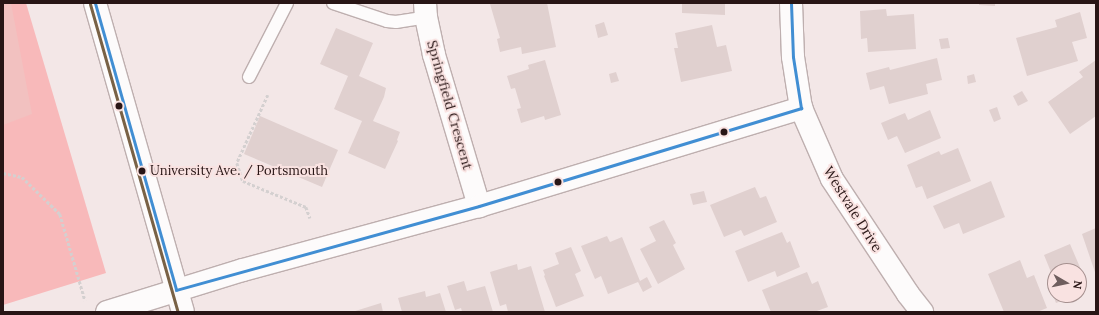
<!DOCTYPE html>
<html>
<head>
<meta charset="utf-8">
<style>
  body { margin:0 }
  #map { position:relative; width:1099px; height:315px; overflow:hidden; background:#f3e7e7; font-family:Lora,serif }
  div>[style] { position:absolute }
  [style*='--x'] { left:calc(var(--x)*1px); top:calc(var(--y)*1px); width:calc(var(--w)*1px); rotate:calc(var(--a)*1deg) }
  .green>* { inset:0; background:#f8b9ba }
  .forest>* { inset:0; background:#f2c1c0 }
  .building>* { inset:0; background:#e0d0cf }
  .path>* { height:2.5px; margin-top:-1.25px; transform-origin:0; background:repeating-linear-gradient(90deg,#d4d0d0 0 3px,transparent 0 5px) }
  .roads { filter:drop-shadow(1px 0 #beafaf) drop-shadow(-1px 0 #beafaf) drop-shadow(0 1px #beafaf) drop-shadow(0 -1px #beafaf) }
  .lane>* { height:12px; margin:-6px; padding:0 6px; transform-origin:6px; border-radius:6px; background:#fdfbfb }
  .street>* { height:22px; margin:-11px; padding:0 11px; transform-origin:11px; border-radius:11px; background:#fdfbfb }
  .secondary>* { height:22px; margin:-11px; padding:0 11px; transform-origin:11px; border-radius:11px; background:#fdfbfb }
  .bus-1>* { height:3px; margin:-1.5px; padding:0 1.5px; transform-origin:1.5px; border-radius:1.5px; background:#418ed3 }
  .bus-2>* { height:3px; margin:-1.5px; padding:0 1.5px; transform-origin:1.5px; border-radius:1.5px; background:#796246 }
  .dots>* { width:11px; height:11px; translate:-50% -50%; box-sizing:border-box; border:2px solid #f9e2e1; border-radius:50% }
  span { translate:-50% -50%; white-space:nowrap; text-align:center; line-height:1.15; -webkit-text-stroke:4px #f9e2e1; paint-order:stroke }
  .bus-label { font-size:13px; color:#281515 }
  .left { translate:0 -50%; text-align:left }
  .street-label { font-size:14px; color:#281515 }
  .frame { position:absolute; inset:0; border:4px solid #281515; pointer-events:none }
  .north { position:absolute; left:1047px; top:263px; width:40px; height:40px; box-sizing:border-box; background:#f9e2e1; border:1px solid #a5908f; border-radius:50%; rotate:99deg; font-size:11px; font-weight:700; line-height:16px; text-align:center; color:#281515 }
  .north::after { content:''; display:block; margin:auto; width:14px; height:18px; background:#6f5e5e; clip-path:polygon(50% 0,100% 100%,50% 72%,0 100%) }
</style>
</head>
<body>
<div id="map">
  <div class="green">
    <i style="clip-path:polygon(3px 3px,26px 3px,106px 273px,3px 305px)"></i>
  </div>
  <div class="forest">
    <i style="clip-path:polygon(3px 3px,11px 3px,32px 114px,3px 125px)"></i>
  </div>
  <div class="building">
    <i style="clip-path:polygon(497px 3px,547px 3px,556px 47px,522px 54px,521px 47px,500px 52px,497px 39px,500px 38px,490px 4px)"></i>
    <i style="clip-path:polygon(682px 3px,725px 3px,725px 15px,682px 13px)"></i>
    <i style="clip-path:polygon(979px 3px,995px 3px,995px 6px,979px 5px)"></i>
    <i style="clip-path:polygon(886px 9px,887px 16px,914px 14px,916px 49px,868px 52px,867px 38px,861px 39px,860px 11px)"></i>
    <i style="clip-path:polygon(1080px 12px,1087px 38px,1072px 42px,1078px 61px,1027px 76px,1016px 38px,1057px 27px,1055px 20px)"></i>
    <i style="clip-path:polygon(604px 22px,608px 35px,598px 38px,595px 25px)"></i>
    <i style="clip-path:polygon(712px 25px,717px 47px,726px 45px,732px 71px,681px 82px,674px 48px,678px 48px,675px 33px)"></i>
    <i style="clip-path:polygon(336px 28px,373px 43px,359px 76px,386px 88px,384px 97px,373px 121px,400px 132px,397px 140px,398px 141px,385px 169px,348px 153px,362px 121px,334px 109px,348px 76px,320px 64px)"></i>
    <i style="clip-path:polygon(948px 38px,950px 48px,941px 49px,939px 39px)"></i>
    <i style="clip-path:polygon(937px 58px,942px 80px,926px 84px,928px 94px,889px 104px,884px 86px,870px 90px,866px 73px,889px 67px,890px 70px)"></i>
    <i style="clip-path:polygon(545px 60px,561px 115px,545px 120px,544px 116px,521px 123px,517px 109px,521px 108px,515px 88px,511px 89px,507px 76px,529px 69px,528px 65px)"></i>
    <i style="clip-path:polygon(1096px 60px,1096px 116px,1070px 134px,1048px 102px,1083px 77px,1079px 72px)"></i>
    <i style="clip-path:polygon(616px 72px,619px 81px,611px 83px,609px 74px)"></i>
    <i style="clip-path:polygon(974px 74px,976px 82px,968px 84px,967px 76px)"></i>
    <i style="clip-path:polygon(1022px 91px,1028px 101px,1018px 106px,1013px 96px)"></i>
    <i style="clip-path:polygon(997px 107px,1001px 119px,994px 122px,989px 110px)"></i>
    <i style="clip-path:polygon(930px 110px,941px 138px,905px 153px,897px 136px,888px 140px,881px 123px,905px 113px,908px 120px)"></i>
    <i style="clip-path:polygon(260px 116px,338px 150px,322px 187px,244px 154px)"></i>
    <i style="clip-path:polygon(958px 148px,971px 181px,927px 199px,922px 186px,916px 188px,907px 165px,939px 151px,941px 155px)"></i>
    <i style="clip-path:polygon(991px 181px,1005px 217px,963px 234px,959px 223px,944px 229px,933px 206px)"></i>
    <i style="clip-path:polygon(755px 187px,760px 198px,766px 196px,777px 222px,744px 236px,741px 230px,724px 237px,710px 205px)"></i>
    <i style="clip-path:polygon(704px 191px,707px 202px,693px 205px,690px 194px)"></i>
    <i style="clip-path:polygon(664px 220px,676px 243px,673px 245px,685px 269px,658px 284px,640px 249px,656px 241px,649px 227px)"></i>
    <i style="clip-path:polygon(1096px 228px,1096px 275px,1082px 234px)"></i>
    <i style="clip-path:polygon(782px 232px,787px 243px,790px 241px,800px 267px,777px 277px,775px 271px,748px 282px,735px 251px)"></i>
    <i style="clip-path:polygon(607px 236px,610px 242px,622px 237px,640px 281px,647px 277px,652px 287px,643px 292px,638px 282px,608px 294px,601px 276px,595px 279px,581px 246px)"></i>
    <i style="clip-path:polygon(1070px 244px,1085px 279px,1079px 281px,1079px 271px,1055px 271px,1055px 295px,1071px 295px,1072px 297px,1056px 303px,1047px 280px,1053px 277px,1044px 255px)"></i>
    <i style="clip-path:polygon(571px 247px,581px 271px,575px 274px,584px 296px,556px 307px,544px 276px,545px 275px,543px 270px,559px 264px,555px 253px)"></i>
    <i style="clip-path:polygon(1020px 260px,1027px 278px,1034px 275px,1047px 308px,1037px 312px,1004px 312px,988px 274px)"></i>
    <i style="clip-path:polygon(517px 264px,518px 270px,531px 266px,545px 312px,508px 312px,506px 304px,500px 306px,490px 272px)"></i>
    <i style="clip-path:polygon(807px 272px,812px 284px,818px 281px,828px 307px,814px 312px,771px 312px,762px 290px)"></i>
    <i style="clip-path:polygon(464px 281px,467px 291px,485px 286px,493px 312px,462px 312px,461px 308px,455px 310px,447px 286px)"></i>
    <i style="clip-path:polygon(425px 291px,426px 297px,440px 293px,446px 312px,402px 312px,398px 298px)"></i>
    <i style="clip-path:polygon(381px 303px,383px 312px,352px 312px)"></i>
  </div>
  <div class="path">
    <i style="--x:268;--y:95;--w:75;--a:114.5"></i>
    <i style="--x:237;--y:163;--w:19;--a:72"></i>
    <i style="--x:243;--y:181;--w:68;--a:22.4"></i>
    <i style="--x:306;--y:207;--w:12;--a:70"></i>
    <i style="--x:3;--y:173;--w:19;--a:12"></i>
    <i style="--x:22;--y:177;--w:53;--a:44.2"></i>
    <i style="--x:60;--y:214;--w:90;--a:73.8"></i>
  </div>
  <div class="roads">
    <div class="lane">
      <i style="--x:333;--y:3;--w:57;--a:18.4"></i>
      <i style="--x:387;--y:21;--w:9;--a:6"></i>
      <i style="--x:396;--y:22;--w:30;--a:-9"></i>
      <i style="--x:249;--y:77;--w:83;--a:-62.8"></i>
    </div>
    <div class="street">
      <i style="--x:425;--y:3;--w:14;--a:86"></i>
      <i style="--x:426;--y:17;--w:39;--a:78"></i>
      <i style="--x:434;--y:55;--w:158;--a:73.4"></i>
      <i style="--x:107;--y:312;--w:142;--a:-17.2"></i>
      <i style="--x:243;--y:270;--w:245;--a:-15.2"></i>
      <i style="--x:479;--y:206;--w:337;--a:-16.9"></i>
    </div>
    <div class="secondary">
      <i style="--x:95;--y:3;--w:321;--a:74.1"></i>
      <i style="--x:791;--y:3;--w:54;--a:87.9"></i>
      <i style="--x:793;--y:57;--w:52;--a:81.1"></i>
      <i style="--x:801;--y:108;--w:77;--a:66.4"></i>
      <i style="--x:832;--y:179;--w:138;--a:56.5"></i>
      <i style="--x:908;--y:294;--w:23;--a:52"></i>
    </div>
  </div>
  <div class="bus-1">
    <i style="--x:95;--y:3;--w:298;--a:74.2"></i>
    <i style="--x:791;--y:3;--w:54;--a:87.9"></i>
    <i style="--x:793;--y:57;--w:52;--a:81.1"></i>
    <i style="--x:176;--y:290;--w:314;--a:-15.5"></i>
    <i style="--x:479;--y:206;--w:337;--a:-16.9"></i>
  </div>
  <div class="bus-2">
    <i style="--x:90;--y:4;--w:320;--a:74.1"></i>
  </div>
  <div class="dots">
    <i style="left:119px;top:106px;background:#281515"></i>
    <i style="left:724px;top:132px;background:#281515"></i>
    <i style="left:142px;top:171px;background:#281515"></i>
    <i style="left:558px;top:182px;background:#281515"></i>
  </div>
  <div class="bus-label">
    <span class="left" style="left:150px;top:171px">University Ave. / Portsmouth</span>
  </div>
  <div class="street-label">
    <span style="left:450px;top:105px;rotate:74deg">Springfield Crescent</span>
    <span style="left:853px;top:209px;rotate:58deg">Westvale Drive</span>
  </div>
  <div class="frame"></div>
  <div class="north">N</div>
</div>
</body>
</html>
